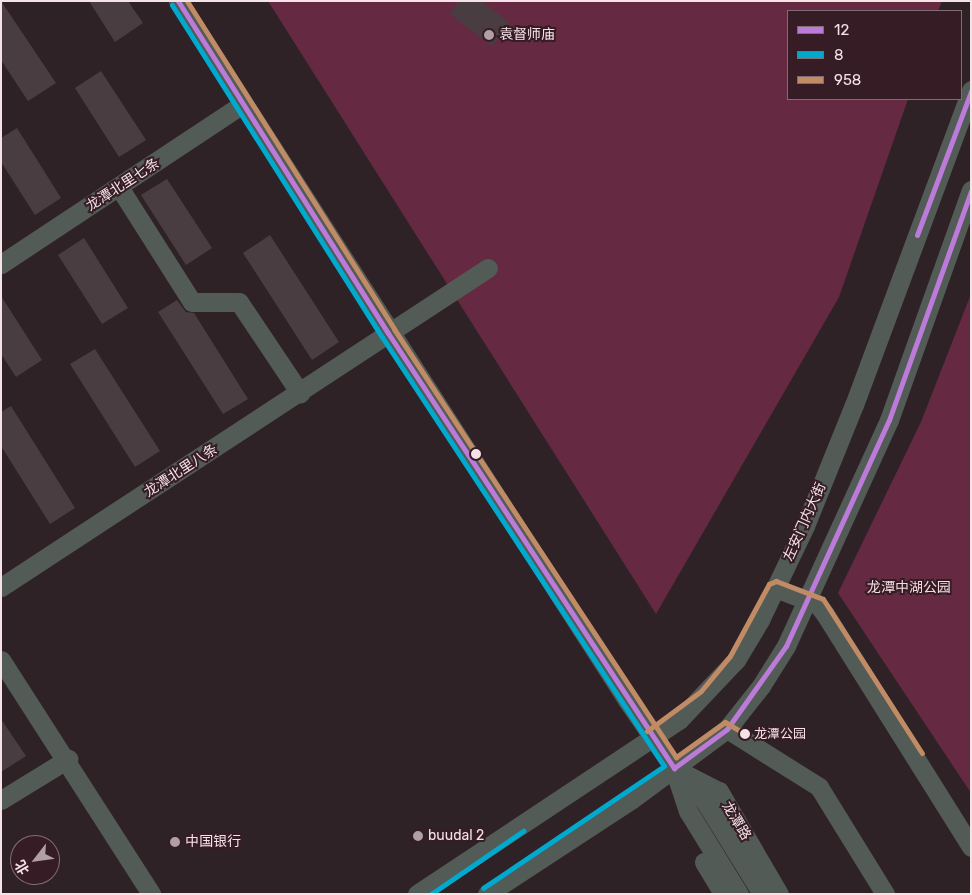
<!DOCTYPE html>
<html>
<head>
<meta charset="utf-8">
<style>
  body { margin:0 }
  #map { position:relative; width:972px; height:895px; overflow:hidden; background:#2f2226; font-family:Rubik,"Noto Sans SC",sans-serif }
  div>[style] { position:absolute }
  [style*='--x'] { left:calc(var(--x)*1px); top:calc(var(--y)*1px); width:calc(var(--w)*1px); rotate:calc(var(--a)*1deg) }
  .green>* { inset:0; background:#652a41 }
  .building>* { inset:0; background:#493d41 }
  .minor>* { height:19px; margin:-9.5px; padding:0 9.5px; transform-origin:9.5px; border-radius:9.5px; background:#525b56 }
  .bus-1>* { height:5px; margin:-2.5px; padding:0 2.5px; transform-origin:2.5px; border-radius:2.5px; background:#bd7bd9 }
  .bus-2>* { height:5px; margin:-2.5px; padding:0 2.5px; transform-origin:2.5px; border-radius:2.5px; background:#00a9ce }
  .bus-3>* { height:5px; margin:-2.5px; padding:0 2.5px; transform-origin:2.5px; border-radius:2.5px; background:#c18c65 }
  .dots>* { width:14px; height:14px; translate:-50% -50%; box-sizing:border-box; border:2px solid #351c25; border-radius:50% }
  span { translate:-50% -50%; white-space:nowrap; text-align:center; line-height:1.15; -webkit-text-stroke:4px #351c25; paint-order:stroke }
  .bus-label { font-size:13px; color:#f5e3e8 }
  .left { translate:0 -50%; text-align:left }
  .poi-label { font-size:14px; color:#f5e3e8 }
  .street-label { font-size:14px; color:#f5e3e8 }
  .park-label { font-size:14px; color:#f3dbe1 }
  .frame { position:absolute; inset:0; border:2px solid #f5e3e8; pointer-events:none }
  .legend { position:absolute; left:787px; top:10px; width:175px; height:90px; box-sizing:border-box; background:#351c25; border:1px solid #826c73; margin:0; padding:6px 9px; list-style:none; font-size:15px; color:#f5e3e8 }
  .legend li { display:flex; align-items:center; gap:10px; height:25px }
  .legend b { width:25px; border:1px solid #826c73 }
  .north { position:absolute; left:10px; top:835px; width:50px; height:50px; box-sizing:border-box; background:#351c25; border:1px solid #826c73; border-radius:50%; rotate:240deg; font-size:14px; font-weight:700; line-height:20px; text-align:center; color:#f5e3e8 }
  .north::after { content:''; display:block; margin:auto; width:18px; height:22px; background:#b09fa4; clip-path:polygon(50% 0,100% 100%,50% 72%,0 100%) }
</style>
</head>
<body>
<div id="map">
  <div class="green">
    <i style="clip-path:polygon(268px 1px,942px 1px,938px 11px,788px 11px,788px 99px,908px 99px,839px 297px,656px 614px)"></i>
    <i style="clip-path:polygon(971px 294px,971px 793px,838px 593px,921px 422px)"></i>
  </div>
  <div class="building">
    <i style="clip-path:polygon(1px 1px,56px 83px,28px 101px,1px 60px)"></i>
    <i style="clip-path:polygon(89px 1px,128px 1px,143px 23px,115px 42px)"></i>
    <i style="clip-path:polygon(459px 1px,481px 1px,510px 23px,492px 46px,450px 14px)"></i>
    <i style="clip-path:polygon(101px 71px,146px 140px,119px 157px,75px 88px)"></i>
    <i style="clip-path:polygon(17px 128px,61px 198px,35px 215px,1px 162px,1px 138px)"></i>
    <i style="clip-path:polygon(167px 179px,212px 248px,186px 265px,141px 195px)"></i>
    <i style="clip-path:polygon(270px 235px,339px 342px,312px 360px,243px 253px)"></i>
    <i style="clip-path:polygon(84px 238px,128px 308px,102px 324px,58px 255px)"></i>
    <i style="clip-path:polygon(1px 296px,42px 360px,16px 377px,1px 354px)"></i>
    <i style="clip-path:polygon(177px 300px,186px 312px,194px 313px,248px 399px,223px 414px,158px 312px)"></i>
    <i style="clip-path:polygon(95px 349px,160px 451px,135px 467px,70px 364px)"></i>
    <i style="clip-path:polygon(11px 406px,75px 508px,50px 524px,1px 446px,1px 412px)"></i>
    <i style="clip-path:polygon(1px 719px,26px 756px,1px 772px)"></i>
  </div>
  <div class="minor">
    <i style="--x:178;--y:1;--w:831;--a:57.29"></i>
    <i style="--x:627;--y:700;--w:83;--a:55.3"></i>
    <i style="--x:674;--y:768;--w:44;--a:46.8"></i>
    <i style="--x:704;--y:800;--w:110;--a:58.3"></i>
    <i style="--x:119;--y:187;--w:136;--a:57.6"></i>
    <i style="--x:192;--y:302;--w:47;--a:0"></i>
    <i style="--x:239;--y:302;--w:110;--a:56.2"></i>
    <i style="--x:1;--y:264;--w:290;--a:-33.5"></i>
    <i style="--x:1;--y:587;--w:582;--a:-33.23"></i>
    <i style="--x:775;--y:588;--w:45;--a:20.9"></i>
    <i style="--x:817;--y:604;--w:13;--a:51"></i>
    <i style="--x:825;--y:614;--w:275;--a:57.9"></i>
    <i style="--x:1;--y:660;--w:278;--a:57.3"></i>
    <i style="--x:727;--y:729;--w:109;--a:32.2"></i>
    <i style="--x:819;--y:787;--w:126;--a:58.3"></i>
    <i style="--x:675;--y:772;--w:41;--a:71.6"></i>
    <i style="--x:688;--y:811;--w:97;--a:58.4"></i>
    <i style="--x:687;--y:775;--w:36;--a:27"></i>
    <i style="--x:719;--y:791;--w:119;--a:59.8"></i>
    <i style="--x:1;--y:800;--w:79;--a:-31.5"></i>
    <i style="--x:704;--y:862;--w:37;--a:59"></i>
    <i style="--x:417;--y:894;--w:315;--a:-33.6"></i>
    <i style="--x:679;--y:720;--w:83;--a:-46.5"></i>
    <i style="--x:736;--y:660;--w:47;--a:-59"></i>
    <i style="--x:760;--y:620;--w:104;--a:-64.4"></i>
    <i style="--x:805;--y:526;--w:131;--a:-68"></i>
    <i style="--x:854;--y:405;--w:336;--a:-69.6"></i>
    <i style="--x:487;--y:894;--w:173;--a:-33.2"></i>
    <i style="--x:632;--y:799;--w:118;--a:-36.4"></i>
    <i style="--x:727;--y:729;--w:55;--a:-51.7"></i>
    <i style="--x:761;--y:686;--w:47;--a:-58"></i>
    <i style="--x:786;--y:646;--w:248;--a:-65.5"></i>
    <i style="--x:889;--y:420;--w:244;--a:-70.4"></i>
  </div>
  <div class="bus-1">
    <i style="--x:178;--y:1;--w:393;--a:57.7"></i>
    <i style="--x:388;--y:333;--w:521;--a:56.68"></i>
    <i style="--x:674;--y:768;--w:66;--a:-36.3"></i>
    <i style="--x:727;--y:729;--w:102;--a:-54.6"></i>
    <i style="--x:786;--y:646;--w:248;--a:-65.5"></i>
    <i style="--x:889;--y:420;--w:243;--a:-70.3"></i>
    <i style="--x:917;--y:235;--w:154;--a:-69.4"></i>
  </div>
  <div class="bus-2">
    <i style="--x:172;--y:5;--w:393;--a:57.7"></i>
    <i style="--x:382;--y:337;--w:513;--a:56.68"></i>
    <i style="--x:664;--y:766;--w:218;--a:146"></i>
    <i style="--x:431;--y:894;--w:112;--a:-34.4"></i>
  </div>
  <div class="bus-3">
    <i style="--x:187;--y:1;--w:388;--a:57.7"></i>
    <i style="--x:394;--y:329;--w:513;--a:56.62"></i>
    <i style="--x:676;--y:757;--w:60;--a:-35.5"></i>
    <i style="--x:725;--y:722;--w:26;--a:31"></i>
    <i style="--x:647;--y:731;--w:67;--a:-36.5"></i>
    <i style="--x:701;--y:691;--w:45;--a:-50.4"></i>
    <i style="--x:730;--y:656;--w:82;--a:-61.6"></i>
    <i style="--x:769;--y:584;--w:8;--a:-23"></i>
    <i style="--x:776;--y:581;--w:50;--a:21"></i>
    <i style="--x:823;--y:599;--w:183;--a:57.3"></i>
  </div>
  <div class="dots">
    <i style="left:489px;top:35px;background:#b09fa4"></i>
    <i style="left:476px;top:454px;background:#f5e3e8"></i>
    <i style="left:745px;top:734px;background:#f5e3e8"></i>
    <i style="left:418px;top:836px;background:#b09fa4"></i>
    <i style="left:175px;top:842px;background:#b09fa4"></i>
  </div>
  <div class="bus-label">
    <span class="left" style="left:754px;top:734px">龙潭公园</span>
  </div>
  <div class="poi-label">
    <span class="left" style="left:499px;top:35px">袁督师庙</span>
    <span class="left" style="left:428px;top:836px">buudal 2</span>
    <span class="left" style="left:185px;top:842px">中国银行</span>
  </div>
  <div class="street-label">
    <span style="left:123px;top:185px;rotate:-33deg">龙潭北里七条</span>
    <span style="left:181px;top:471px;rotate:-33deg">龙潭北里八条</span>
    <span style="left:805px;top:522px;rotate:-66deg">左安门内大街</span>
    <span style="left:736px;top:821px;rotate:59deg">龙潭路</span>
  </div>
  <div class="park-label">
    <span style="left:909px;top:588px">龙潭中湖公园</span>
  </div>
  <div class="frame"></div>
  <ul class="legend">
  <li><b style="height:6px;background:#bd7bd9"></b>12</li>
  <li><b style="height:6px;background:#00a9ce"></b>8</li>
  <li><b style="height:6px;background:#c18c65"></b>958</li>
  </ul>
  <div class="north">北</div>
</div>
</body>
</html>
